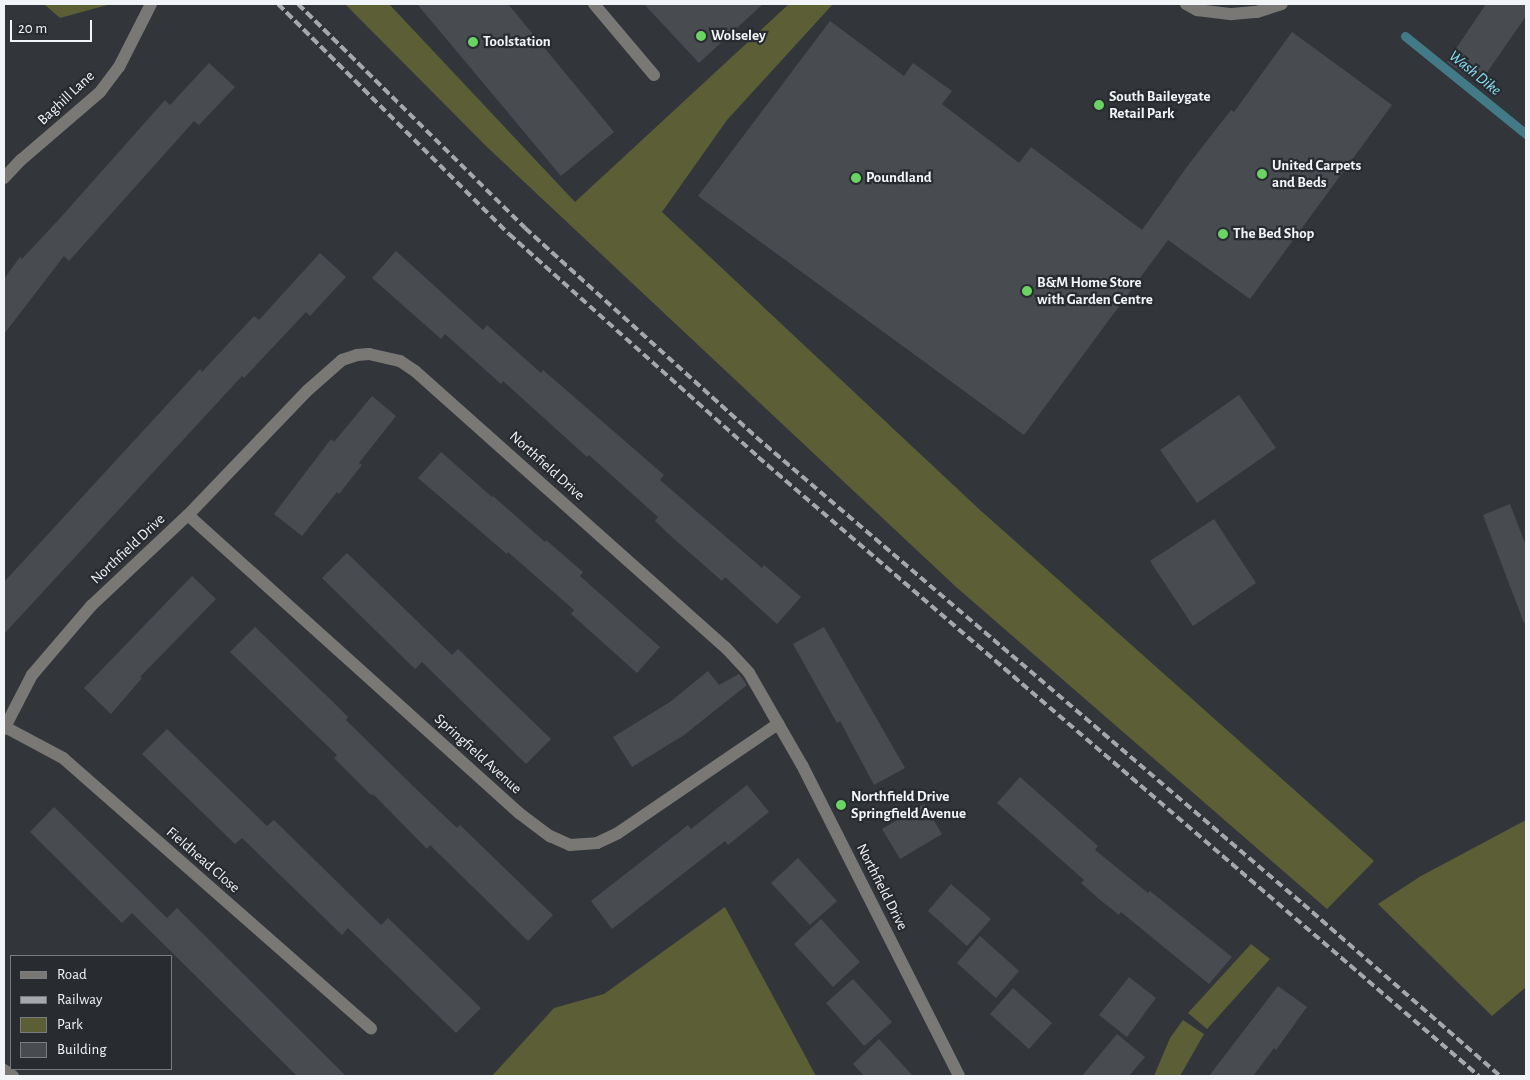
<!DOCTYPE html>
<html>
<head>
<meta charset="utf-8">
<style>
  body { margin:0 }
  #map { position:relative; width:1530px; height:1080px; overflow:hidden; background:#32363b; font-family:"Alegreya Sans",sans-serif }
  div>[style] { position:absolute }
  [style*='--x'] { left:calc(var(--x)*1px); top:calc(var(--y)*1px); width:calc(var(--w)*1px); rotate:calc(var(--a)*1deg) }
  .green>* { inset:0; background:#5c5e36 }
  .stream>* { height:9px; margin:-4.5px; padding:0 4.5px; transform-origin:4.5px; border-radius:4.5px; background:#427b87 }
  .building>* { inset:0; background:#484c51 }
  .minor>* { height:12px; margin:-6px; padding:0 6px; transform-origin:6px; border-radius:6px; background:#797875 }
  .rail>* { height:4px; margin-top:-2px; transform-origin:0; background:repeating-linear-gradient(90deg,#a5a8ac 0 8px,transparent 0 12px) }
  .dots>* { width:14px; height:14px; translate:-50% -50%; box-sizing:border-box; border:2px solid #282c31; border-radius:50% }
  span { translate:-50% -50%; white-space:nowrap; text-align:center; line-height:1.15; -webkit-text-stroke:4.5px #282c31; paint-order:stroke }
  .poi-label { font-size:15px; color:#f2f5f8; font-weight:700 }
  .left { translate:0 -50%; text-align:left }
  .street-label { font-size:15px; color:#f2f5f8 }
  .water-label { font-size:16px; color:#88e4f8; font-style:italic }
  .frame { position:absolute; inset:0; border:5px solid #f2f5f8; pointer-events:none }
  .legend { position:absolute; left:10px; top:955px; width:162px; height:115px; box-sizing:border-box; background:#282c31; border:1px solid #797c81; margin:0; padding:6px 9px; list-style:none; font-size:15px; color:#f2f5f8 }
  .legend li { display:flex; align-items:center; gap:10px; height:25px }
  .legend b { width:25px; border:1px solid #797c81 }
  .scale { position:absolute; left:10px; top:20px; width:82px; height:22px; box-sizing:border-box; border:2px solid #f2f5f8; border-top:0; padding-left:6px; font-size:15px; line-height:18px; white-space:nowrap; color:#f2f5f8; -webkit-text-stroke:4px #282c31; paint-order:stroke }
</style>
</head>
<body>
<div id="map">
  <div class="green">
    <i style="clip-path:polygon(44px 4px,111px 4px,60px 18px)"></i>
    <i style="clip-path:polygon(345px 4px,389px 4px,575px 202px,789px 4px,833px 4px,727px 120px,662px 212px,980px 510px,1374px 861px,1327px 909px,955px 586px,487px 147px)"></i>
    <i style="clip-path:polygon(1526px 820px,1526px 987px,1492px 1016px,1378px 904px,1421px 876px)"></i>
    <i style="clip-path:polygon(725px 907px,816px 1076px,492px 1076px,554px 1008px,604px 994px)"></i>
    <i style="clip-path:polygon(1251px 944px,1270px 959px,1207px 1029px,1188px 1013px)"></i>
    <i style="clip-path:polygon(1183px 1020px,1204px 1034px,1180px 1076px,1154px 1076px,1170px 1038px)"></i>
  </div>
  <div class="stream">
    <i style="--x:1405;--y:36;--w:156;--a:39"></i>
  </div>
  <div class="building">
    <i style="clip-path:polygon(417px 4px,508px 4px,614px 132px,561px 176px)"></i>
    <i style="clip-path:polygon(644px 4px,763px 4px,699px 63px)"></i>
    <i style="clip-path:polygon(1486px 4px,1526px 4px,1526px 16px,1479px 84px,1447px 62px)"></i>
    <i style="clip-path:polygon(830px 21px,904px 76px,913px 63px,952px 91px,942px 104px,1019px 163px,1031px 147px,1142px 230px,1189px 164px,1231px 110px,1234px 112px,1292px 32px,1392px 105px,1250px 299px,1168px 240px,1024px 435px,698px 196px)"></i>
    <i style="clip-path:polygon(209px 63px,235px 87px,199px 125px,194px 121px,69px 261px,64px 256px,4px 334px,4px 279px,20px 257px,22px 259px,62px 216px,165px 100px,170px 105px)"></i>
    <i style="clip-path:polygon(396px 251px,483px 330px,487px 325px,541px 373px,543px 370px,664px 475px,660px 480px,762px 568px,764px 565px,801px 597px,777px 624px,725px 577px,722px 581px,673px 538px,655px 521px,658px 517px,589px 455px,587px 457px,503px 381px,501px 384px,445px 334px,441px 339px,372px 278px)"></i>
    <i style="clip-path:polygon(320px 253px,346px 277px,310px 316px,306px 312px,244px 378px,242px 376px,4px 634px,4px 582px,200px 369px,202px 372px,254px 316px,259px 320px)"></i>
    <i style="clip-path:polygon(1239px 395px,1276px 448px,1197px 503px,1160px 450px)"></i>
    <i style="clip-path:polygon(372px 396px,396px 416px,359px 463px,362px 465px,339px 494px,337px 492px,302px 536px,274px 514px,331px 439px,334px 442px)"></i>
    <i style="clip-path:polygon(441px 452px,492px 497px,493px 496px,545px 542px,546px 540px,583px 572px,580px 576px,660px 647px,637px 673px,571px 614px,574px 610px,508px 552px,507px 554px,418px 478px)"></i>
    <i style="clip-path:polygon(1510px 504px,1526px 546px,1526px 622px,1524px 623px,1483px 515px)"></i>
    <i style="clip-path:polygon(1214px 519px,1256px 583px,1193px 626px,1150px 561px)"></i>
    <i style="clip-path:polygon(347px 553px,452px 655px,458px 649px,551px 739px,526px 764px,422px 662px,415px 669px,322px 578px)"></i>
    <i style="clip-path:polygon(192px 576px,216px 599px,140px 677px,142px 678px,111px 714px,84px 688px)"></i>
    <i style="clip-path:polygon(255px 627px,331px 700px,348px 717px,346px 720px,414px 787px,457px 828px,460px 825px,553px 915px,528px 941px,430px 845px,427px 849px,373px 794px,371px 795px,334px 758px,337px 755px,230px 652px)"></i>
    <i style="clip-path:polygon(824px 627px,905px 768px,874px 785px,840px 721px,837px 723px,793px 644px)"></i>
    <i style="clip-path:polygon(708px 671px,719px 685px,739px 674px,747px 685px,684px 735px,632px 767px,613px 737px,670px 702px)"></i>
    <i style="clip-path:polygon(167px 729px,267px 826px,274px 820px,381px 925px,388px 918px,481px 1008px,456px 1033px,348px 928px,342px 935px,242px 838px,235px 844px,142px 754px)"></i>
    <i style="clip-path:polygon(1020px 777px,1098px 846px,1095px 850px,1148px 893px,1150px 891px,1232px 957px,1209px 984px,1121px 912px,1119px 915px,1099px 899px,1081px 883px,1084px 880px,997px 803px)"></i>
    <i style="clip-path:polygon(747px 785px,769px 812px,728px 845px,725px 841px,612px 929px,591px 901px,688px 825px,691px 829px)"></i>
    <i style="clip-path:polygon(924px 804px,942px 834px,900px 859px,882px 829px)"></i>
    <i style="clip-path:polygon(54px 807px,167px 918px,177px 908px,346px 1076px,297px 1076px,132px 913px,122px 923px,30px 832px)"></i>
    <i style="clip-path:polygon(798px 858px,837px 901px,810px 925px,771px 883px)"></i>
    <i style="clip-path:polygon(951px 884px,991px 919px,967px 946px,928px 911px)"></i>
    <i style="clip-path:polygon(821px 919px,860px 962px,833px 987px,794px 944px)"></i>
    <i style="clip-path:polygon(980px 936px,1019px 971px,996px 998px,957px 963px)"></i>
    <i style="clip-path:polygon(1129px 977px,1156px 998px,1127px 1037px,1099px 1015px)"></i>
    <i style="clip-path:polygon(853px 979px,892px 1022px,864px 1046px,826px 1003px)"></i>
    <i style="clip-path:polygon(1278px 986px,1307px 1007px,1276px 1050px,1274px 1048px,1253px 1076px,1209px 1076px)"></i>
    <i style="clip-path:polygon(1013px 988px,1052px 1023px,1029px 1049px,990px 1014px)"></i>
    <i style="clip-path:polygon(1117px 1034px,1145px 1057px,1129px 1076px,1082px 1076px)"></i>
    <i style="clip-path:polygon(879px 1039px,913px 1076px,864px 1076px,853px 1064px)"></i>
  </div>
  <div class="minor">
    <i style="--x:594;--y:4;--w:93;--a:49.8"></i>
    <i style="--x:1186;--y:4;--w:13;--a:29"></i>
    <i style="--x:1197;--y:10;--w:35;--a:7"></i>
    <i style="--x:1232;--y:14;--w:25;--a:-5"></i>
    <i style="--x:1257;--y:12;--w:26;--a:-18"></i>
    <i style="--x:4;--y:178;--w:25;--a:-47"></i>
    <i style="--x:21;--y:160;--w:104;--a:-40.7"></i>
    <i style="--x:100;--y:92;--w:31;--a:-53"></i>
    <i style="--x:119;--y:67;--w:71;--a:-63.1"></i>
    <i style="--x:188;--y:515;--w:445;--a:42"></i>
    <i style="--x:519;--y:813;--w:39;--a:37"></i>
    <i style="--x:550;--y:836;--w:22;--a:24"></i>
    <i style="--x:570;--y:845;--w:27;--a:-4"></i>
    <i style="--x:597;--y:843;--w:23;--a:-25"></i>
    <i style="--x:618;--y:833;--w:194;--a:-34.3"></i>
    <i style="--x:5;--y:727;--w:66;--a:28.1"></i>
    <i style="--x:63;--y:758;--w:410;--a:41.3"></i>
    <i style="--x:4;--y:729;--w:61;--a:-62.6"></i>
    <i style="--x:32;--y:675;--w:91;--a:-49.5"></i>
    <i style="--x:91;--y:606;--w:133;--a:-43.2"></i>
    <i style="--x:188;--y:515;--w:173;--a:-46.2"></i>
    <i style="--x:308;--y:390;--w:45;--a:-41.4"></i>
    <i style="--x:342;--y:360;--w:16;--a:-18"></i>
    <i style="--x:357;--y:355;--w:12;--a:-5"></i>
    <i style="--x:369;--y:354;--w:32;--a:13"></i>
    <i style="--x:400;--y:361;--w:18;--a:34"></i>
    <i style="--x:415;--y:371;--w:416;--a:41.7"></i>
    <i style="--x:726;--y:648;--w:34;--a:47"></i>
    <i style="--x:749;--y:673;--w:106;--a:60.1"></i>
    <i style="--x:802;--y:765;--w:348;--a:63.2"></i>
    <i style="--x:4;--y:1070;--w:11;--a:34"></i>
  </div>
  <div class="rail">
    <i style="--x:278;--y:4;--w:326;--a:44.9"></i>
    <i style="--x:509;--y:234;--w:334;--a:41.8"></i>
    <i style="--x:758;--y:457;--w:950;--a:40.65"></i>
    <i style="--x:298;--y:4;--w:319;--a:44.6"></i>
    <i style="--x:525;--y:228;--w:312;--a:42.1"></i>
    <i style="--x:756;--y:437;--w:719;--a:40.49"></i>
    <i style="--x:1303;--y:904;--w:262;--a:41.1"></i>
  </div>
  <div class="dots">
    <i style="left:701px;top:36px;background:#6ad364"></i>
    <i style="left:473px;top:42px;background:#6ad364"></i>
    <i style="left:1099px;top:105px;background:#6ad364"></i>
    <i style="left:1262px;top:174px;background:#6ad364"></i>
    <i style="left:856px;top:178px;background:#6ad364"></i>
    <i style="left:1223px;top:234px;background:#6ad364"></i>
    <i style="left:1027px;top:291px;background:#6ad364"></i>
    <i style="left:841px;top:805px;background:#6ad364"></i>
  </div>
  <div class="poi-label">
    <span class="left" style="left:711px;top:36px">Wolseley</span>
    <span class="left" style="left:483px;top:42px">Toolstation</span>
    <span class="left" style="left:1109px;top:105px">South Baileygate<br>Retail Park</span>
    <span class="left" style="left:1272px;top:174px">United Carpets<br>and Beds</span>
    <span class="left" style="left:866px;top:178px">Poundland</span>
    <span class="left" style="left:1233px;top:234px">The Bed Shop</span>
    <span class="left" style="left:1037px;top:291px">B&amp;M Home Store<br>with Garden Centre</span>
    <span class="left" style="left:851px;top:805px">Northfield Drive<br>Springfield Avenue</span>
  </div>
  <div class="street-label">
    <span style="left:66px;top:98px;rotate:-43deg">Baghill Lane</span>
    <span style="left:547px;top:466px;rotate:42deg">Northfield Drive</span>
    <span style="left:128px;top:549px;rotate:-43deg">Northfield Drive</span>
    <span style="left:478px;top:754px;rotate:42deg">Springfield Avenue</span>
    <span style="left:203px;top:860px;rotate:41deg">Fieldhead Close</span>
    <span style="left:882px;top:887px;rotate:63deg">Northfield Drive</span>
  </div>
  <div class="water-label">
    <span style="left:1475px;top:73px;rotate:39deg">Wash Dike</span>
  </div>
  <div class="frame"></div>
  <ul class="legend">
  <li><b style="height:6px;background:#797875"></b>Road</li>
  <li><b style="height:6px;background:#a5a8ac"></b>Railway</li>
  <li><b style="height:14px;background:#5c5e36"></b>Park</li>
  <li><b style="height:14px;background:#484c51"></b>Building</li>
  </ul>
  <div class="scale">20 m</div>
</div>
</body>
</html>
